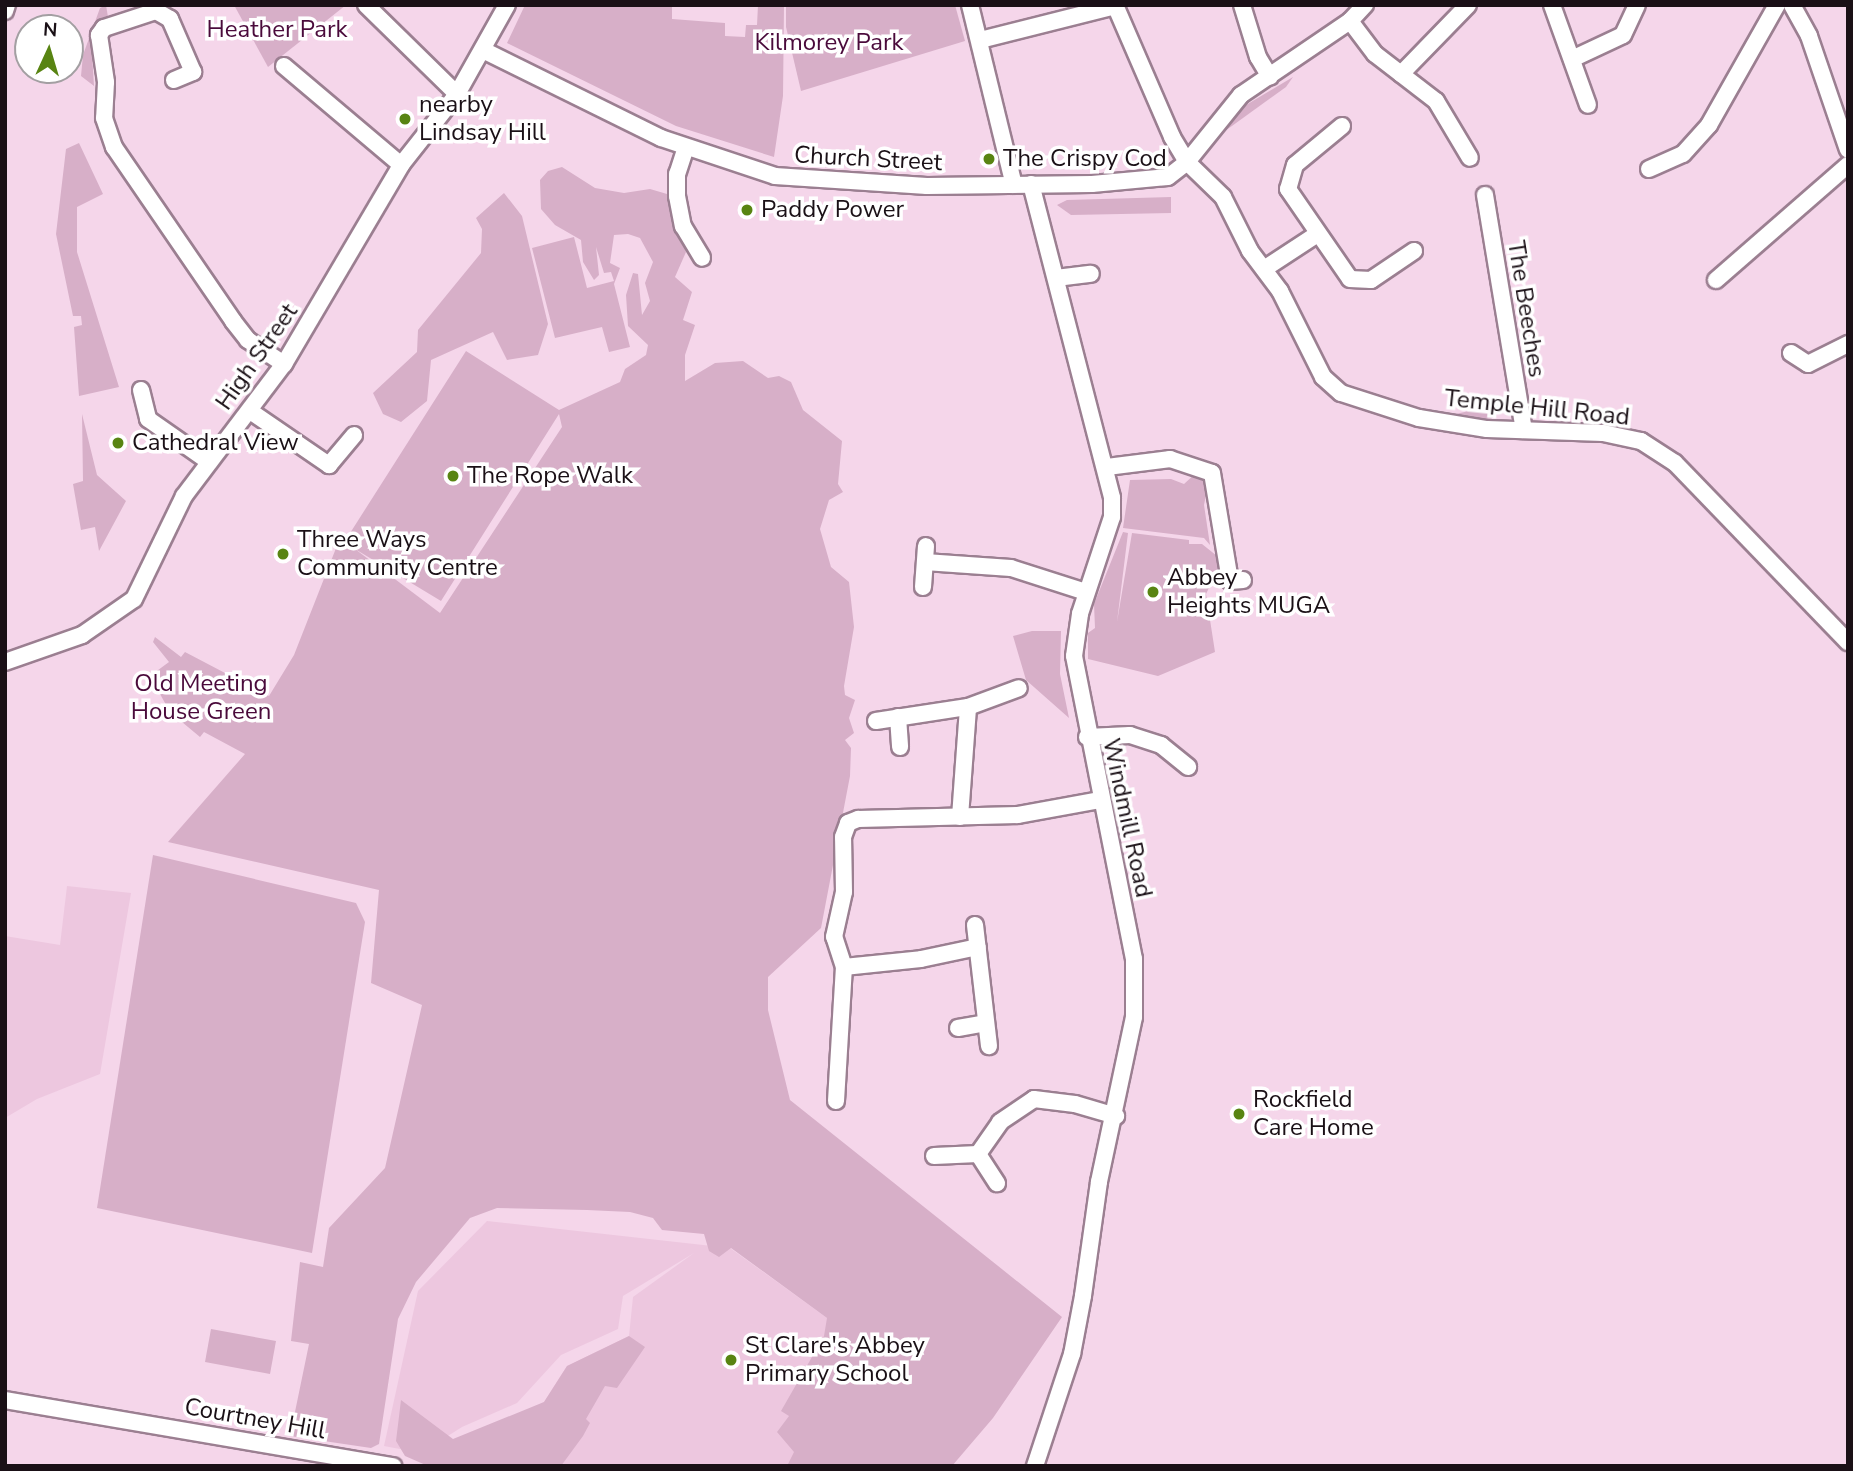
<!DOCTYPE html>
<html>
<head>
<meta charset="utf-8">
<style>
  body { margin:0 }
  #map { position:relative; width:1853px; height:1471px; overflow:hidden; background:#f5d6ea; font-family:"Nunito Sans",sans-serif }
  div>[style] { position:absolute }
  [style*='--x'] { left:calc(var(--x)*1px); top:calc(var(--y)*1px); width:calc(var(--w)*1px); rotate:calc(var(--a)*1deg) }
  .built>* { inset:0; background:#edc7df }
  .green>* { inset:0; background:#d7afc8 }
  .roads { filter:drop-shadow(2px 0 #9b7f91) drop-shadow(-2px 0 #9b7f91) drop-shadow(0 2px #9b7f91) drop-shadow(0 -2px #9b7f91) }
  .minor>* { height:16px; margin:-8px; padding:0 8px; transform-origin:8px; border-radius:8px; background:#fff }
  .dots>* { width:19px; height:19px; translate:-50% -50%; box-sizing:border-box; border:4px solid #fff; border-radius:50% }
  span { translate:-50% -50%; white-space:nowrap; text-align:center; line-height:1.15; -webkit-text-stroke:7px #fff; paint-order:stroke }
  .park-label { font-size:24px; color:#4a0a3b }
  .poi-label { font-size:24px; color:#1a1016 }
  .left { translate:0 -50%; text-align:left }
  .street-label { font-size:24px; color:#1a1016 }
  .frame { position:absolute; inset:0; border:7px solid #1a1016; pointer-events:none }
  .north { position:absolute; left:14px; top:14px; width:70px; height:70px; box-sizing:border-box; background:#fff; border:2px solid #a39fa2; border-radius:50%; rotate:4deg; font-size:19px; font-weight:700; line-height:28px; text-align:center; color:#1a1016 }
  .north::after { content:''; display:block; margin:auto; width:24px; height:32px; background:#588412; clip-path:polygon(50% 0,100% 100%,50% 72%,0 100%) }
</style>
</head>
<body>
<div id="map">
  <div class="built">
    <i style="clip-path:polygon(67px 886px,131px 893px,100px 1074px,37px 1099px,5px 1118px,5px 936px,60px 945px)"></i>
    <i style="clip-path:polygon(487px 1221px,730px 1248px,827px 1318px,952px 1466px,428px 1466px,544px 1402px,567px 1366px,629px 1336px,633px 1297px,694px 1253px,623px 1296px,618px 1329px,561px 1355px,517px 1403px,462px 1427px,421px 1453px,384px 1446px,418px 1291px)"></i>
  </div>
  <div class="green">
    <i style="clip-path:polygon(106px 5px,108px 17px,98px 23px,91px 38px,94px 86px,81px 76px,83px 55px,100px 8px)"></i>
    <i style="clip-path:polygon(234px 5px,346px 5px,268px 67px)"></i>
    <i style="clip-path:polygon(525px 5px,672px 5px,672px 19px,725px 23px,725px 36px,745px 37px,746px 25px,757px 25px,758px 5px,784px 5px,783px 96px,774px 157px,676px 126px,507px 43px)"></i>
    <i style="clip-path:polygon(786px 5px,955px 5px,965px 41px,801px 91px,786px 27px)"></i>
    <i style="clip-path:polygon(1293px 77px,1286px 87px,1225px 131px,1246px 105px)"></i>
    <i style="clip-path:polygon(79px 143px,103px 194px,77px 207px,77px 252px,119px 387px,79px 396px,74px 327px,82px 325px,81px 316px,73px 316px,56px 234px,66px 149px)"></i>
    <i style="clip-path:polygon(evenodd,562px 167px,595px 188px,624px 193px,650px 189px,667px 194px,686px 252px,675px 277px,692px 292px,683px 320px,695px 325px,685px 355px,685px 381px,715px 363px,743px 361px,768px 378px,779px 376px,791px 382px,803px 410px,842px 441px,838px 484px,843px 492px,829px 500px,820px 529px,831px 567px,849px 582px,854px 627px,844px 686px,845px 695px,855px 700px,849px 718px,854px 733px,845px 740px,851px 748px,850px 776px,821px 928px,768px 977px,768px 1010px,790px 1100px,1062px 1317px,993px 1418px,952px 1466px,787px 1466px,794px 1452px,777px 1432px,789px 1416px,781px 1411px,824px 1336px,827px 1318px,731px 1248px,719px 1257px,709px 1251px,704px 1234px,662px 1230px,653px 1218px,630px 1212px,587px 1210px,497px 1208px,470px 1218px,416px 1282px,398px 1319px,379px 1444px,371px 1448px,290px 1436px,309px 1344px,291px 1341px,300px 1262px,323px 1267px,329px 1228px,385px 1168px,422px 1005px,371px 983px,379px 890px,168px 842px,245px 754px,204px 732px,200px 737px,170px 712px,150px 676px,169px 662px,153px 642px,155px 637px,181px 657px,185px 652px,269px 696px,294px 655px,340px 538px,345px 541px,466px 351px,559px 410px,620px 382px,625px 369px,646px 355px,648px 345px,628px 326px,626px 295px,633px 273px,638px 274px,642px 315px,650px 301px,645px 283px,653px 262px,640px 238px,628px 234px,614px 235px,610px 263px,620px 268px,614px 284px,630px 347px,609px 352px,602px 327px,555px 338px,532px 248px,574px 237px,587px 288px,614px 281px,611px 272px,604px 273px,596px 247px,599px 275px,594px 280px,583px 262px,581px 240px,555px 225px,541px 209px,540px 180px,548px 171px,562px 167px,559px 414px,562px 427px,440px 613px,355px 549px,441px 601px,559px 414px)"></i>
    <i style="clip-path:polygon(504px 193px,522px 216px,548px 324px,538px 355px,507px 360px,493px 332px,431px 360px,427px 401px,401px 422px,383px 414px,373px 393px,417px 352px,418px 330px,481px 253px,482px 229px,476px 218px)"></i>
    <i style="clip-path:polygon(1171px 197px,1171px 213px,1071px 215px,1057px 205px,1067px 200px)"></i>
    <i style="clip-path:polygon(1510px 402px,1490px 420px,1451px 415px)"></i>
    <i style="clip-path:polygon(82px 414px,97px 475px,126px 501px,99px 551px,95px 527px,81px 530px,73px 484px,83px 481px)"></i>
    <i style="clip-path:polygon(1197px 472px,1208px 485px,1204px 505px,1210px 545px,1204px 538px,1123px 528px,1130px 480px,1171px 479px,1184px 484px)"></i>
    <i style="clip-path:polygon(1123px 532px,1128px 533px,1117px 622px,1132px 533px,1189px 540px,1189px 544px,1202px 544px,1217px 556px,1218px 569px,1206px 594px,1215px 652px,1158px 676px,1088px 659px,1088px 633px,1095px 628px,1094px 604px)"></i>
    <i style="clip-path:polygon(1032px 631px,1061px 631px,1060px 674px,1069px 718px,1026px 680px,1013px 636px)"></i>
    <i style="clip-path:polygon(153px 855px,356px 903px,365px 922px,312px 1253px,97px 1208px)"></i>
    <i style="clip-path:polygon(211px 1329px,276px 1341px,270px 1374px,205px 1362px)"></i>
    <i style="clip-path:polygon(629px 1336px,645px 1347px,617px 1388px,605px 1386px,586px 1419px,590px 1423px,583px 1436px,561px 1466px,428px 1466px,405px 1456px,396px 1441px,401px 1400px,453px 1439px,544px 1402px,567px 1366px)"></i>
  </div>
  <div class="roads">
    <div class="minor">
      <i style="--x:366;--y:5;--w:127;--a:44.4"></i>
      <i style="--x:970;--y:5;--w:185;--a:76.3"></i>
      <i style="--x:1115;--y:5;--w:144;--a:66.6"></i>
      <i style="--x:1172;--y:137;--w:29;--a:59"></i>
      <i style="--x:1187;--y:162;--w:50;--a:44.2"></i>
      <i style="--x:1223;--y:197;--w:60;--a:63.4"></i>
      <i style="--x:1250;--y:251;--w:50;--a:53.1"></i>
      <i style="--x:1280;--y:291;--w:96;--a:63.4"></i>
      <i style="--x:1323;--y:377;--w:24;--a:42"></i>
      <i style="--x:1341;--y:393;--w:82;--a:17.8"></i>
      <i style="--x:1419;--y:418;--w:69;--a:9.2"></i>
      <i style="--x:1487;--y:429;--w:116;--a:2"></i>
      <i style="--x:1603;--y:433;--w:39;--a:12"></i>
      <i style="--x:1641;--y:441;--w:40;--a:32.9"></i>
      <i style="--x:1675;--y:463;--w:249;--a:46"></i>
      <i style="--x:1242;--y:5;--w:54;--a:72.9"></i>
      <i style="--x:1258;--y:57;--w:23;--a:59"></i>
      <i style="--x:1552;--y:5;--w:106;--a:70.2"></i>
      <i style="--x:1792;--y:5;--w:35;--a:61"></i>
      <i style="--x:1809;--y:36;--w:120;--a:71.1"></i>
      <i style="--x:5;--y:11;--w:6;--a:-72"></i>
      <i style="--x:1350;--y:21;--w:41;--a:52.9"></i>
      <i style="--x:1375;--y:54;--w:77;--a:37.6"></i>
      <i style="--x:1436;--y:101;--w:66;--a:59.2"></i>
      <i style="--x:980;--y:40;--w:139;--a:-14.1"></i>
      <i style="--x:485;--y:51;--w:196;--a:26.3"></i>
      <i style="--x:661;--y:138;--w:120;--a:18.4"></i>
      <i style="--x:775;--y:176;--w:152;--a:3.8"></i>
      <i style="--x:927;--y:186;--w:165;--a:-0.7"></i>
      <i style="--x:1092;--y:184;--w:76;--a:-5.3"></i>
      <i style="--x:1168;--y:177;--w:24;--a:-38"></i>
      <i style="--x:1187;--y:162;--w:86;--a:-51.1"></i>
      <i style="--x:1241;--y:95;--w:132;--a:-34.2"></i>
      <i style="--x:1350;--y:21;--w:22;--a:-47"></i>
      <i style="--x:1572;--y:59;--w:56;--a:-25.2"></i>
      <i style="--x:1623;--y:35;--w:33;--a:-65"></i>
      <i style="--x:284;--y:66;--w:153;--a:40.2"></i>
      <i style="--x:1401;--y:74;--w:96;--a:-45.8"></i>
      <i style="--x:174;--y:80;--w:21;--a:-23"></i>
      <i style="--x:193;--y:72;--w:58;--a:-113.5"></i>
      <i style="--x:170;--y:19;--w:16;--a:-150"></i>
      <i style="--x:156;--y:11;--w:55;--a:161.9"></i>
      <i style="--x:104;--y:28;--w:9;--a:126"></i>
      <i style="--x:99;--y:35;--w:48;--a:81.5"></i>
      <i style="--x:106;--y:82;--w:36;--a:93"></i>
      <i style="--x:104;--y:118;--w:31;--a:71"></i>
      <i style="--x:114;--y:147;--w:211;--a:55.6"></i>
      <i style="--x:233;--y:321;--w:24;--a:52"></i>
      <i style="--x:248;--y:340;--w:43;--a:33.7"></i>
      <i style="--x:1342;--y:126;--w:61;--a:140.3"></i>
      <i style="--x:1295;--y:165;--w:25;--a:106"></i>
      <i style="--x:1288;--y:189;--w:109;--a:55.4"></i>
      <i style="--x:1350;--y:279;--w:21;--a:3"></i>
      <i style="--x:1371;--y:280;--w:52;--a:-34"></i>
      <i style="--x:686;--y:147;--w:28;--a:108"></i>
      <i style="--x:677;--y:174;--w:22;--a:90"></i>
      <i style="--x:677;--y:196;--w:31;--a:79"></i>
      <i style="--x:683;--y:226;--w:37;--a:59"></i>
      <i style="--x:1649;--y:169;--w:37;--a:-24"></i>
      <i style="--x:1683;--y:154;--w:39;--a:-48"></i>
      <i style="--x:1709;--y:125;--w:138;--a:-60.5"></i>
      <i style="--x:1031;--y:184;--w:324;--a:75.5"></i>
      <i style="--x:1112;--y:498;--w:19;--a:90"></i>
      <i style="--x:1112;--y:517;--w:102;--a:108.3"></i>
      <i style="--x:1080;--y:614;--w:42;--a:98.1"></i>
      <i style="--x:1074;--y:656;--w:309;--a:78.8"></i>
      <i style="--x:1134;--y:959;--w:58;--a:90"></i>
      <i style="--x:1134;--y:1017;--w:169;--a:102"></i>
      <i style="--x:1099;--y:1182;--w:115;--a:98"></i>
      <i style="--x:1083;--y:1296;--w:59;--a:100.7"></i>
      <i style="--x:1072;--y:1354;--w:118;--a:108.3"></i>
      <i style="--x:1485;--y:195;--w:238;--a:80.6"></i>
      <i style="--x:1264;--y:269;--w:62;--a:-33.2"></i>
      <i style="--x:1056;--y:278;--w:35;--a:-7"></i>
      <i style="--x:1716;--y:280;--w:175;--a:-41.1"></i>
      <i style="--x:1791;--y:353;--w:20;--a:33"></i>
      <i style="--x:1808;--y:364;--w:45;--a:-26.6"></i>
      <i style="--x:141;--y:390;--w:30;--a:76"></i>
      <i style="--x:148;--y:419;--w:73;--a:35"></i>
      <i style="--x:250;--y:411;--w:96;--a:34.4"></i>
      <i style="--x:329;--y:465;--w:39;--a:-50"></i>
      <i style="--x:1107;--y:467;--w:64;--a:-7.2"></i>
      <i style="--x:1170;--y:459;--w:44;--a:18.4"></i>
      <i style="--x:1212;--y:473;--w:109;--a:80.5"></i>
      <i style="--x:1230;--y:581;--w:13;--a:-4"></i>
      <i style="--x:925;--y:562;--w:86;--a:4"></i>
      <i style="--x:1011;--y:568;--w:79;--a:17.7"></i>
      <i style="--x:923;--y:587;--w:41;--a:-85.8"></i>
      <i style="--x:5;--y:662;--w:82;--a:-19.3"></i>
      <i style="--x:82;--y:635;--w:63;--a:-34.7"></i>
      <i style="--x:134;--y:599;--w:114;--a:-64.1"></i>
      <i style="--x:184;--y:496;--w:166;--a:-52.9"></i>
      <i style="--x:284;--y:364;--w:231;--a:-59.5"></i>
      <i style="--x:401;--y:165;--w:90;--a:-51.7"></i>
      <i style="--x:457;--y:94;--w:102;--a:-60.7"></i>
      <i style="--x:898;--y:717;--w:30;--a:86"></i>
      <i style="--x:876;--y:721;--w:93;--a:-8.7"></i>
      <i style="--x:968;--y:707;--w:54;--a:-20.4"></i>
      <i style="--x:1087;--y:737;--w:43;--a:-2.7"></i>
      <i style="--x:1130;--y:735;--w:33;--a:18"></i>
      <i style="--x:1161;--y:745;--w:35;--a:39"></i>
      <i style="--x:960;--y:817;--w:110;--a:-85.8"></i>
      <i style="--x:975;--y:925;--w:122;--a:83.4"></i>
      <i style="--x:844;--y:967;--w:77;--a:-5.9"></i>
      <i style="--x:921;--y:959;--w:58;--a:-11.9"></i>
      <i style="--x:958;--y:1028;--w:28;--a:-10"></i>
      <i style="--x:836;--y:1101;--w:134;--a:-86.6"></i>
      <i style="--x:844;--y:967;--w:32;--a:-108"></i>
      <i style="--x:834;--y:937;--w:46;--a:-77.5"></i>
      <i style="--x:844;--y:892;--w:55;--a:-91"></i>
      <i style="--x:843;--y:837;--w:15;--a:-70"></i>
      <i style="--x:848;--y:823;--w:11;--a:-22"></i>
      <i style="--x:858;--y:819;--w:160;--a:-1.4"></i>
      <i style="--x:1018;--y:815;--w:83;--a:-10.4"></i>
      <i style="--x:978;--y:1154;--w:39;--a:-55"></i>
      <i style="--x:1000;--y:1122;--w:41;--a:-34.1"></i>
      <i style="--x:1034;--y:1099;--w:41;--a:7"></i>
      <i style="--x:1075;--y:1104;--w:43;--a:16.3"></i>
      <i style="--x:934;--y:1156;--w:44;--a:-2.6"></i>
      <i style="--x:978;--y:1154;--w:35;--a:57"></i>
      <i style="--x:5;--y:1400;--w:394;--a:9.7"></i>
    </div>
  </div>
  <div class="dots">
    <i style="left:405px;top:119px;background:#588412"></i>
    <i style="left:989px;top:159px;background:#588412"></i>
    <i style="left:747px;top:210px;background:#588412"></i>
    <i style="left:118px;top:443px;background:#588412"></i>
    <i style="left:453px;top:476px;background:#588412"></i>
    <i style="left:283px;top:554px;background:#588412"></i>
    <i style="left:1153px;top:592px;background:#588412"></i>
    <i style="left:1239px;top:1114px;background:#588412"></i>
    <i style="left:731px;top:1360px;background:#588412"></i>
  </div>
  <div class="park-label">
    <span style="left:277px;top:30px">Heather Park</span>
    <span style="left:829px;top:43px">Kilmorey Park</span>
    <span style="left:201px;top:698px">Old Meeting<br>House Green</span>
  </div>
  <div class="poi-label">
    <span class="left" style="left:419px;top:119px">nearby<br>Lindsay Hill</span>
    <span class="left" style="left:1003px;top:159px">The Crispy Cod</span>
    <span class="left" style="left:761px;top:210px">Paddy Power</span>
    <span class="left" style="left:132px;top:443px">Cathedral View</span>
    <span class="left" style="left:467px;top:476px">The Rope Walk</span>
    <span class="left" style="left:297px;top:554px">Three Ways<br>Community Centre</span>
    <span class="left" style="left:1167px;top:592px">Abbey<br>Heights MUGA</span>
    <span class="left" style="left:1253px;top:1114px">Rockfield<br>Care Home</span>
    <span class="left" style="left:745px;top:1360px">St Clare's Abbey<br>Primary School</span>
  </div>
  <div class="street-label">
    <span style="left:868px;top:159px;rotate:3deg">Church Street</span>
    <span style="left:1526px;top:309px;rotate:81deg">The Beeches</span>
    <span style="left:257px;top:357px;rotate:-55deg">High Street</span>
    <span style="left:1537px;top:408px;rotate:6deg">Temple Hill Road</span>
    <span style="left:1127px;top:818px;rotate:78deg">Windmill Road</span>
    <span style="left:255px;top:1419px;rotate:10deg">Courtney Hill</span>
  </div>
  <div class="frame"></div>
  <div class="north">N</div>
</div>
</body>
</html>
